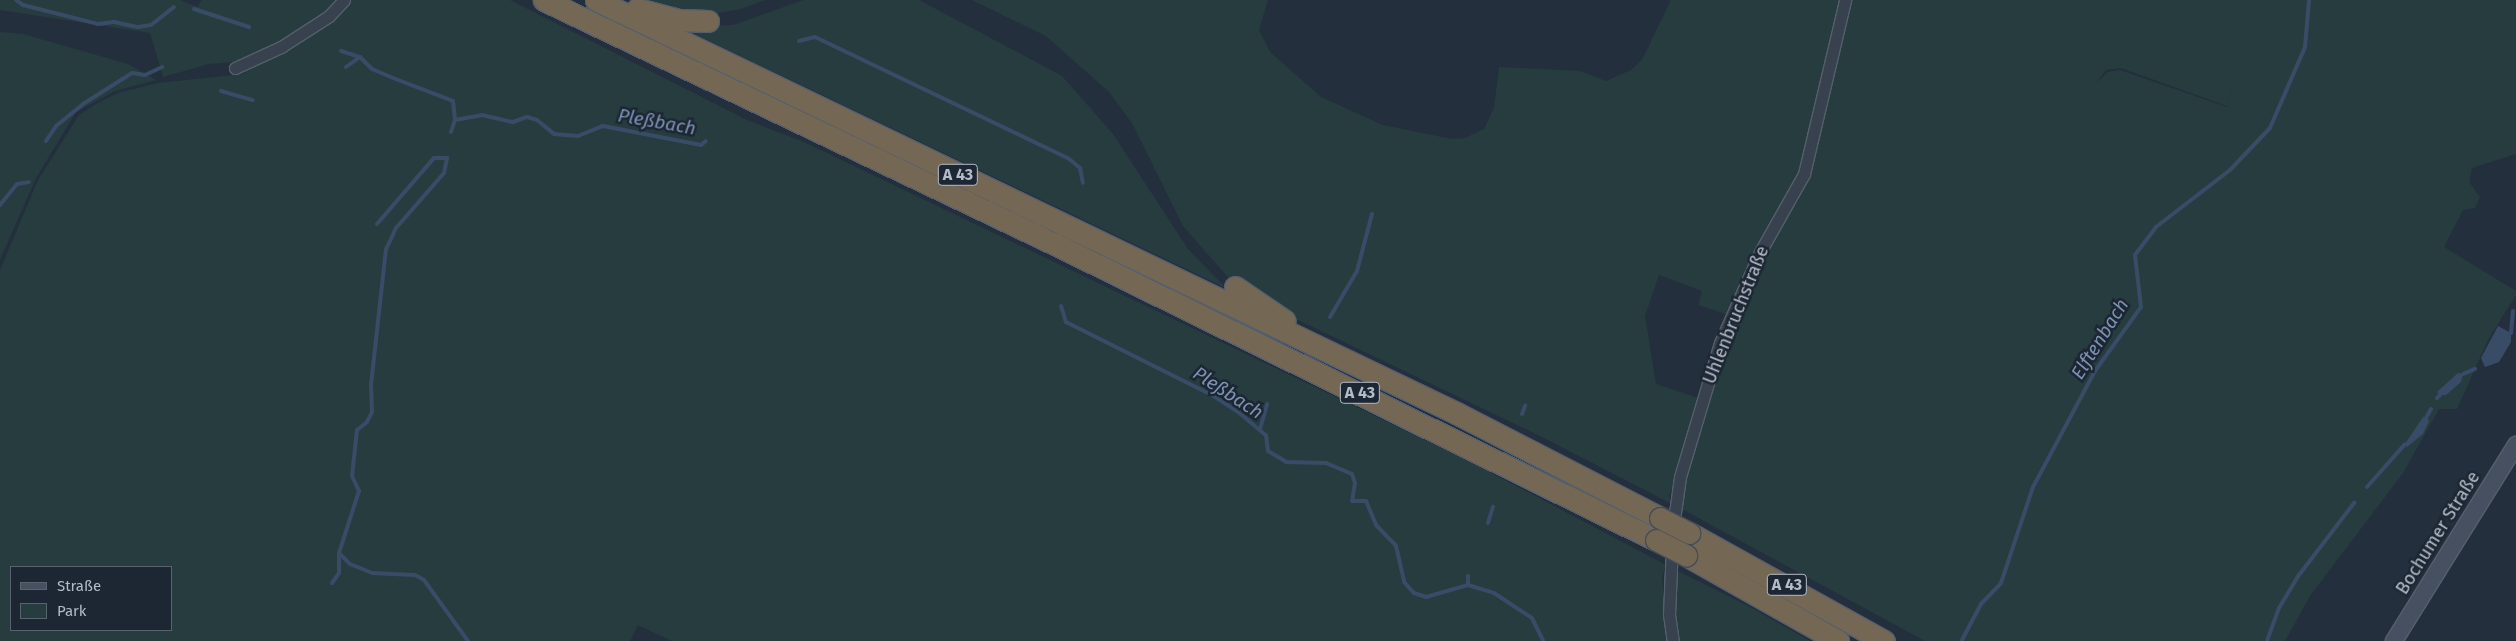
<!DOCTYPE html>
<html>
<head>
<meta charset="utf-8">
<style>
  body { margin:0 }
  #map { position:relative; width:2516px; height:641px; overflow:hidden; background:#242f3e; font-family:"Fira Sans",sans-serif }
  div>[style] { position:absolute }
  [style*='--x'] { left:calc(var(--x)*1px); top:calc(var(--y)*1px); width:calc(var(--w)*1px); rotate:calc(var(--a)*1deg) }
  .green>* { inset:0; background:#263c3f }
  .water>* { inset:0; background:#394c67 }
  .stream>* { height:4px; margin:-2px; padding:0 2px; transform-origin:2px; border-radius:2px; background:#394c67 }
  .roads { filter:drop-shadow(1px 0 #565f6c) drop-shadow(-1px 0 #565f6c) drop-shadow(0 1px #565f6c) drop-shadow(0 -1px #565f6c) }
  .street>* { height:11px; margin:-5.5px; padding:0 5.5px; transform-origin:5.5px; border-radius:5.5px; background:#38414e }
  .secondary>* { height:16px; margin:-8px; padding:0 8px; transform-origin:8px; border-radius:8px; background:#465061 }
  .highway>* { height:21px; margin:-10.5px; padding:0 10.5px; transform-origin:10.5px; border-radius:10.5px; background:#746855 }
  .bridges { filter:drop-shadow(1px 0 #434c59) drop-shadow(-1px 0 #434c59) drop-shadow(0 1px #434c59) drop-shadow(0 -1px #434c59) }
  .highway-bridge>* { height:21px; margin:-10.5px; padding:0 10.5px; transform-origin:10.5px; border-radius:10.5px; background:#746855 }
  span { translate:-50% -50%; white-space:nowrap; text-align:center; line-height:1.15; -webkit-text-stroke:5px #1d2633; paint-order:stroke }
  .shield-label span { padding:1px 4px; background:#1d2633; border:1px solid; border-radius:4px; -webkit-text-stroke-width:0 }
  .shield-label { font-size:16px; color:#b4bcc9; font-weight:700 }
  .street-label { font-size:18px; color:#b4bcc9 }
  .water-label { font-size:19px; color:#7c92b1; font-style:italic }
  .legend { position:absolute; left:10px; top:566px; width:162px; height:65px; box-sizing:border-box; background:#1d2633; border:1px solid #59626f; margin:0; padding:6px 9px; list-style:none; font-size:15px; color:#b4bcc9 }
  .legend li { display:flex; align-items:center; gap:10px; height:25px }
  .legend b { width:25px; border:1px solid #59626f }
</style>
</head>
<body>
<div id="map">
  <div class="green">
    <i style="clip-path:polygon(0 0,180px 0,197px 7px,202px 0,338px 0,322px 15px,277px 44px,233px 62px,209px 64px,163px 77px,150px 33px,0 10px)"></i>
    <i style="clip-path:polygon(evenodd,351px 0,510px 0,745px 119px,806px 143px,1465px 459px,1666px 565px,1662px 577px,1670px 641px,672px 641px,638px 625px,630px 641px,0 641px,0 270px,38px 180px,79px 115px,96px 104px,118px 93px,158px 83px,242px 74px,330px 19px,351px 0,11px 567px,171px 567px,171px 630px,11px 630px,11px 567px)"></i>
    <i style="clip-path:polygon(634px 0,765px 0,741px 9px,706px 15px)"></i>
    <i style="clip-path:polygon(803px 0,919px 0,1062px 76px,1113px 134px,1188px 249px,1226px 288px,680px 27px,733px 25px)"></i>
    <i style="clip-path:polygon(972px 0,1268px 0,1259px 30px,1270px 52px,1321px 97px,1383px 125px,1452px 139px,1465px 138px,1484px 129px,1494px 108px,1499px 67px,1580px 71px,1606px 81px,1631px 70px,1642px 60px,1671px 0,1842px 0,1807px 157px,1729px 315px,1698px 305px,1702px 291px,1659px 275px,1645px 316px,1656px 384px,1698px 398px,1674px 489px,1669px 494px,1670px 503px,1542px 437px,1273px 308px,1252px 294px,1227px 276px,1183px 226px,1132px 123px,1109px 92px,1046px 36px)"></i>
    <i style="clip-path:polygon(evenodd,1850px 0,2516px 0,2516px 154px,2472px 168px,2469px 182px,2480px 197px,2475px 208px,2463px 210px,2444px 247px,2516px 291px,2516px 295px,2488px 340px,2457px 409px,2439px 409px,2403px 473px,2310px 596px,2285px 641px,1925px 641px,1680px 508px,1700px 421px,1727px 343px,1758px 265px,1782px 221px,1798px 202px,1812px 160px,1850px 0,2121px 68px,2227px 106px,2235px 78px,2227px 107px,2120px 70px,2108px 72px,2096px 83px,2106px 70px,2121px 68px)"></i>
    <i style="clip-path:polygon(0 32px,23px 34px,128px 64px,156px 80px,115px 91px,76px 112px,36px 178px,0 260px)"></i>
    <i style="clip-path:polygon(1678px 571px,1750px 607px,1810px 641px,1676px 641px,1674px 604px)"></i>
  </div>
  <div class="water">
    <i style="clip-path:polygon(2498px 326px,2511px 333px,2511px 342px,2499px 362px,2485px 367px,2481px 358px)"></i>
    <i style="clip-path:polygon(2458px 373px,2463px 374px,2461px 382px,2446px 395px,2440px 395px,2437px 392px)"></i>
    <i style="clip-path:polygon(2427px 416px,2429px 421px,2423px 434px,2407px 447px,2405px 444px,2423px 417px)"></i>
  </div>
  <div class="stream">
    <i style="--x:16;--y:0;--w:9;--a:36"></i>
    <i style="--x:23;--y:5;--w:77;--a:14.2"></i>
    <i style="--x:98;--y:24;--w:16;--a:-7"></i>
    <i style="--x:114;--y:22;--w:25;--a:12"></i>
    <i style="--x:138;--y:27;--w:13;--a:-9"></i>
    <i style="--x:151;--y:25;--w:29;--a:-38"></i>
    <i style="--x:194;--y:9;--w:58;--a:18.1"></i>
    <i style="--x:799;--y:41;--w:16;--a:-14"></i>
    <i style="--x:815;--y:37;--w:280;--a:25.6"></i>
    <i style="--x:1068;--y:158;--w:16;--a:40"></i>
    <i style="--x:1080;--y:168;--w:15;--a:79"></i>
    <i style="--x:341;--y:51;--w:20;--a:18"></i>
    <i style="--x:360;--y:57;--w:17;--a:45"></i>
    <i style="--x:372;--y:69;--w:23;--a:23"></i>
    <i style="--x:393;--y:78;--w:64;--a:21"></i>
    <i style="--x:453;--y:101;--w:19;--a:84"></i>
    <i style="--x:455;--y:120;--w:27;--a:-10"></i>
    <i style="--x:482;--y:115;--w:32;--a:13"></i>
    <i style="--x:513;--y:122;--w:15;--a:-20"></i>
    <i style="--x:527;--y:117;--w:10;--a:17"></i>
    <i style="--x:537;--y:120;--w:22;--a:39"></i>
    <i style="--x:554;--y:134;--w:24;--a:5"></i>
    <i style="--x:578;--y:136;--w:27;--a:-22"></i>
    <i style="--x:603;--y:126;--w:100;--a:11"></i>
    <i style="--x:701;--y:145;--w:6;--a:-39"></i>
    <i style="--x:346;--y:67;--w:17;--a:-36"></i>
    <i style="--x:221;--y:91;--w:33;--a:16"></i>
    <i style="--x:451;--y:132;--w:13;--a:-72"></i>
    <i style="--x:46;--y:141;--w:18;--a:-56"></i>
    <i style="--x:56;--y:126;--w:35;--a:-39"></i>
    <i style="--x:83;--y:104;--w:58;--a:-32.3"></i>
    <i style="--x:132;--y:73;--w:13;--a:9"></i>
    <i style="--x:145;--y:75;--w:19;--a:-25"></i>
    <i style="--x:0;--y:205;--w:27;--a:-51"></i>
    <i style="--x:17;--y:184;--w:12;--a:-9"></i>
    <i style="--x:377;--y:224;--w:87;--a:-49.2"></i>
    <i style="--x:434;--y:158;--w:13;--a:0"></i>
    <i style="--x:447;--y:158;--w:15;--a:101"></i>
    <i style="--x:444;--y:173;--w:73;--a:131.1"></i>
    <i style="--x:396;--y:228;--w:23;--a:115"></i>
    <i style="--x:386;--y:249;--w:136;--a:96.3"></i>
    <i style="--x:371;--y:384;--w:28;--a:88"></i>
    <i style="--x:372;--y:412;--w:11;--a:117"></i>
    <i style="--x:367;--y:422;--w:13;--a:141"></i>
    <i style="--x:357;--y:430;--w:46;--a:96.2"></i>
    <i style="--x:352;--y:476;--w:17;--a:65"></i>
    <i style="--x:359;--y:491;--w:65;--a:107.9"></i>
    <i style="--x:339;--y:553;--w:16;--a:45"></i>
    <i style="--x:350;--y:564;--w:24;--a:22"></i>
    <i style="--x:372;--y:573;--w:43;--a:2.7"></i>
    <i style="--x:415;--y:575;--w:10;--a:29"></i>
    <i style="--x:424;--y:580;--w:75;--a:54.2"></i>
    <i style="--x:1061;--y:306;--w:17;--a:73"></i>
    <i style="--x:1066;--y:322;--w:163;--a:26.6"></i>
    <i style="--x:1212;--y:395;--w:30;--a:33"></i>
    <i style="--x:1237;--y:411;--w:38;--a:40"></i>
    <i style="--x:1266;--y:435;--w:16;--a:83"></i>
    <i style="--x:1268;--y:451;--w:21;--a:31"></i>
    <i style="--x:1286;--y:462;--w:40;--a:1.4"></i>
    <i style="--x:1326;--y:463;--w:28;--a:23"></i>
    <i style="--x:1352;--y:474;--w:9;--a:72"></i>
    <i style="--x:1355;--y:483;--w:18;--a:99"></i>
    <i style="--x:1352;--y:501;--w:14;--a:0"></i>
    <i style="--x:1366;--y:501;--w:26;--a:67"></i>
    <i style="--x:1376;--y:525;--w:29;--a:46"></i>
    <i style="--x:1396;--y:546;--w:37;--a:77"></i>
    <i style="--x:1404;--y:582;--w:15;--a:48"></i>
    <i style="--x:1414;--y:593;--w:13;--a:18"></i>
    <i style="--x:1426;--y:597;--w:44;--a:-15.9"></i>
    <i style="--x:1468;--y:585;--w:27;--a:17"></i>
    <i style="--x:1494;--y:593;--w:45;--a:33.3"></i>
    <i style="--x:1532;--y:618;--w:25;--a:64"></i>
    <i style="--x:1330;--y:317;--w:53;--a:-59.6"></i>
    <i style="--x:1357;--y:271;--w:59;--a:-75.3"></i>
    <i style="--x:2511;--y:333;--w:22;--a:-85"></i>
    <i style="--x:2463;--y:374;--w:13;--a:-23"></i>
    <i style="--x:2437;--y:398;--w:4;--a:-45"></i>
    <i style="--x:1522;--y:414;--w:9;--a:-69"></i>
    <i style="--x:2427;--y:416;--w:8;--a:-60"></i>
    <i style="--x:1260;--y:429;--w:26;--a:-74"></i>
    <i style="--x:2367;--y:487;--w:57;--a:-48.5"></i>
    <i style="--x:1488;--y:523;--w:17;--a:-73"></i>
    <i style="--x:332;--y:583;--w:12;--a:-55"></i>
    <i style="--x:339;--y:573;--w:20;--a:-90"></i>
    <i style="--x:1468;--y:585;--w:9;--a:-90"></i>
    <i style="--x:1962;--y:640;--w:41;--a:-62.2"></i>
    <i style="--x:1981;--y:604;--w:29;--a:-46"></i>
    <i style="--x:2001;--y:583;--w:101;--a:-71.6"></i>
    <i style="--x:2033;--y:487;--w:132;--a:-61.9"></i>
    <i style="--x:2095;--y:371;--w:79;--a:-54.3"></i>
    <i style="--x:2141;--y:307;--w:52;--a:-96.6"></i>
    <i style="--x:2135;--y:255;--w:35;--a:-53"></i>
    <i style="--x:2156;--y:227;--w:93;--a:-37.6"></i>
    <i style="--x:2230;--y:170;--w:58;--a:-46.4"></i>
    <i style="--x:2270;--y:128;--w:88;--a:-66.6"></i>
    <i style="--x:2305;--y:47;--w:47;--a:-85.1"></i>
    <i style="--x:2267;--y:641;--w:35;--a:-70"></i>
    <i style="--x:2279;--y:608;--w:39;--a:-59"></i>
    <i style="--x:2299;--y:575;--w:91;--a:-52.6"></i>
  </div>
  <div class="roads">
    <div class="street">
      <i style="--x:235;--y:68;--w:51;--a:-24.5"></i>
      <i style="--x:281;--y:47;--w:57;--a:-32.9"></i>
      <i style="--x:329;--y:16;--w:22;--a:-47"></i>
      <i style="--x:1673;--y:527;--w:50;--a:-82"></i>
      <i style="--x:1680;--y:477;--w:140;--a:-73.4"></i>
      <i style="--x:1720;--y:343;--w:99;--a:-66.3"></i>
      <i style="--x:1760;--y:252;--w:90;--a:-60.6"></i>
      <i style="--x:1804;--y:174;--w:179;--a:-76.7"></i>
      <i style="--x:1672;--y:546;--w:68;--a:92.5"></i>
      <i style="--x:1669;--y:614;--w:27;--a:82"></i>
    </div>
    <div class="secondary">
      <i style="--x:2394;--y:641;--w:231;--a:-58.1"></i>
    </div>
    <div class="highway">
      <i style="--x:544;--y:0;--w:575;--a:25.54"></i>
      <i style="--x:1063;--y:248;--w:661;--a:26.22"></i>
      <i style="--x:596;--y:0;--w:956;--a:25.65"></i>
      <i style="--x:1458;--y:414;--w:227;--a:27.2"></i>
      <i style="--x:637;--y:9;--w:43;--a:14.7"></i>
      <i style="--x:679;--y:20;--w:29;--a:2"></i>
      <i style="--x:1235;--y:287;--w:60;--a:34.2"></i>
      <i style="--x:1689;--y:533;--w:223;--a:29"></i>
      <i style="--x:1686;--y:555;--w:175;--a:29.5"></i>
    </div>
  </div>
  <div class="bridges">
    <div class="highway-bridge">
      <i style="--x:1660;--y:518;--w:33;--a:27"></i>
      <i style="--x:1656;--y:540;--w:34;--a:27"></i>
    </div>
  </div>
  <div class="shield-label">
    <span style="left:958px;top:175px">A 43</span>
    <span style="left:1360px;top:393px">A 43</span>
    <span style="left:1787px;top:585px">A 43</span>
  </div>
  <div class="street-label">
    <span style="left:1736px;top:315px;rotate:-68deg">Uhlenbruchstraße</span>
    <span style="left:2438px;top:533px;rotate:-58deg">Bochumer Straße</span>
  </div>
  <div class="water-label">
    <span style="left:657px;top:122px;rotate:10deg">Pleßbach</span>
    <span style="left:2100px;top:339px;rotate:-58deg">Elftenbach</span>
    <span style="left:1228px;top:393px;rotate:33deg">Pleßbach</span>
  </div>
  <ul class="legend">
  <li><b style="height:6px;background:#465061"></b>Straße</li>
  <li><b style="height:14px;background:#263c3f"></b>Park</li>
  </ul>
</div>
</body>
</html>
